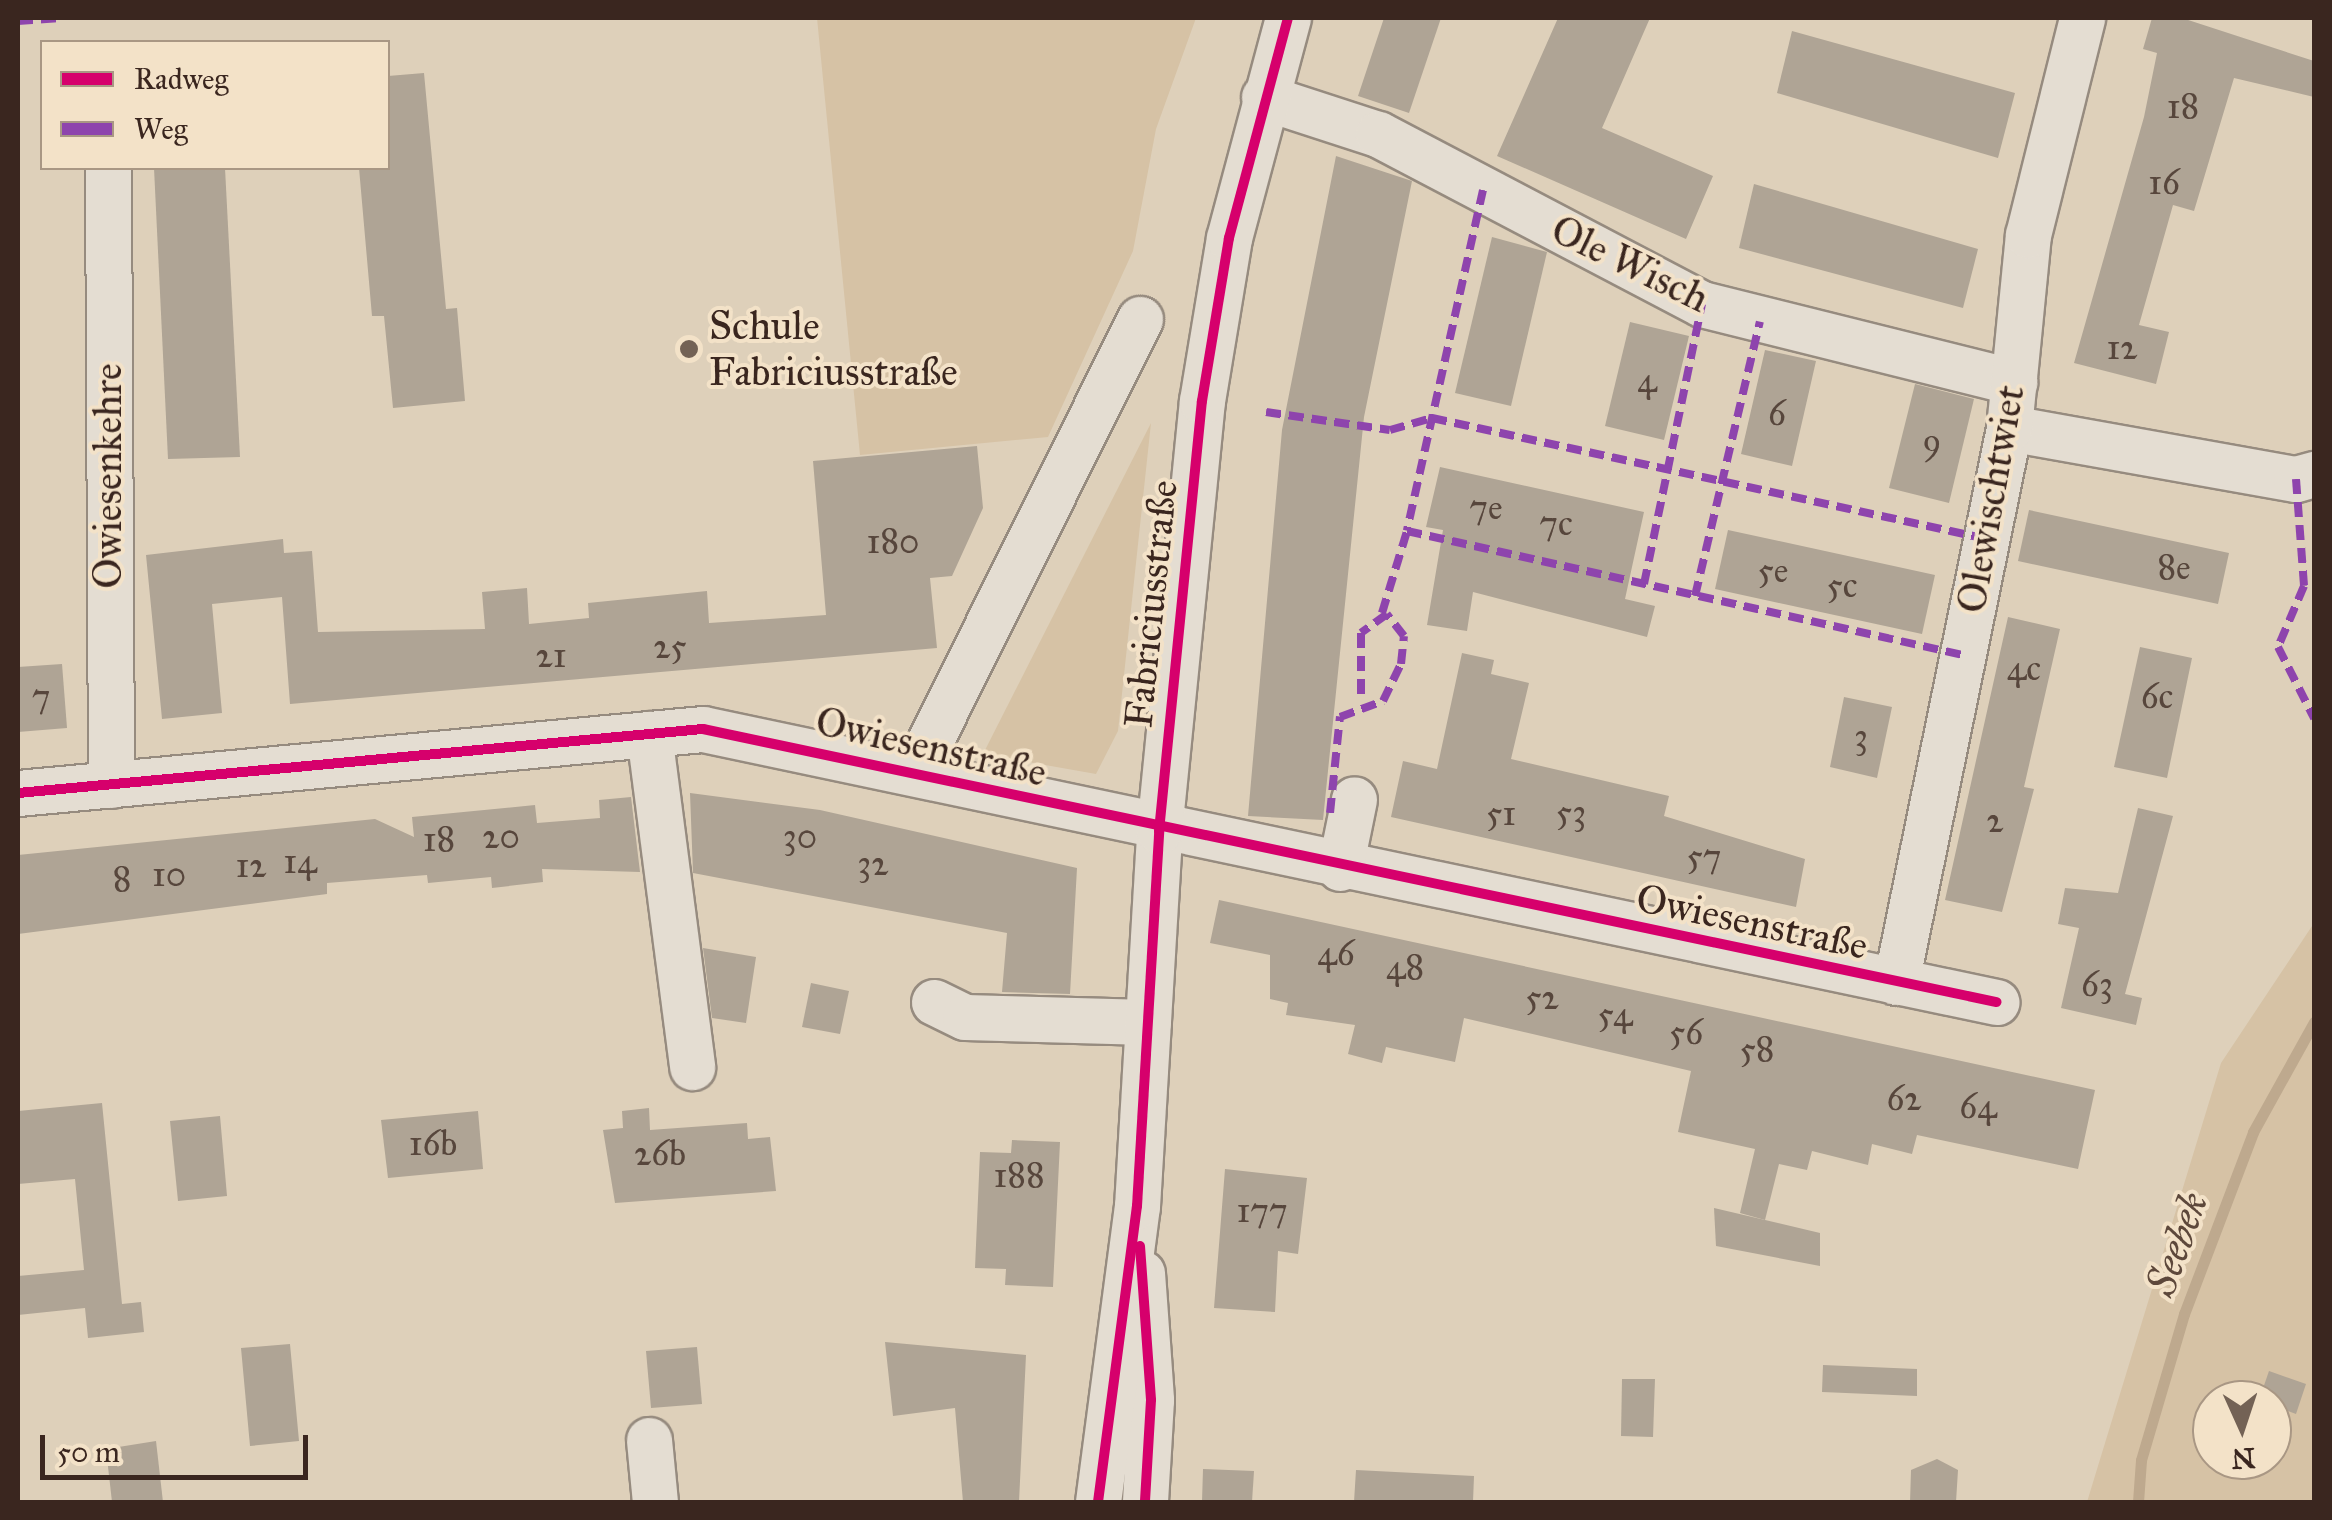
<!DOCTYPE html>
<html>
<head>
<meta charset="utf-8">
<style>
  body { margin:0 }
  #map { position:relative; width:2332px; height:1520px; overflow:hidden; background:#ded0ba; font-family:"IM FELL Great Primer",serif }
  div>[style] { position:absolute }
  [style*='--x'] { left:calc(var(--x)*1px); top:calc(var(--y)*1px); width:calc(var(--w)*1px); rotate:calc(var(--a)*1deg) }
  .green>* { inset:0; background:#d6c2a5 }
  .stream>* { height:11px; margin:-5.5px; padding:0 5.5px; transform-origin:5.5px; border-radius:5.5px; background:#bea98e }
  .building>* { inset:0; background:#afa495 }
  .roads { filter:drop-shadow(2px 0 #968b7f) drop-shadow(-2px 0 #968b7f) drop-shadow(0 2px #968b7f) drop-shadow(0 -2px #968b7f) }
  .minor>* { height:45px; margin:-22.5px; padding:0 22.5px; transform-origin:22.5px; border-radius:22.5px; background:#e4ddd2 }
  .quiet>* { height:8px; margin-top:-4px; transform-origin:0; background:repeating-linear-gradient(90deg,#8e44ad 0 15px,transparent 0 23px) }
  .cycleway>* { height:10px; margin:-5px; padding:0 5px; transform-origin:5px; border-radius:5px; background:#d6006c }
  .dots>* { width:28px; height:28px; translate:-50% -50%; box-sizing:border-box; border:5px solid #f3e2c8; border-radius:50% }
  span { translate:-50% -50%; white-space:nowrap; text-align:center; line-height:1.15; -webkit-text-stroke:8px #f3e2c8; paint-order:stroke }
  .number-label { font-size:35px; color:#57463c }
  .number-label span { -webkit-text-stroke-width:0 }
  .street-label { font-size:40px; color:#3a261f }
  .poi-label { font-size:40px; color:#3a261f }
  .left { translate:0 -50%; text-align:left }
  .water-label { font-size:42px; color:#5d483b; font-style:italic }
  .frame { position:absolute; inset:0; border:20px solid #3a261f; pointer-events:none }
  .legend { position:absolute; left:40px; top:40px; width:350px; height:130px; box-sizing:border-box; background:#f3e2c8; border:2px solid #a99784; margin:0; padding:12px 18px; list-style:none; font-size:30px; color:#3a261f }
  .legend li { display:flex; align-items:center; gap:20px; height:50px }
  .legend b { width:50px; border:2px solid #a99784 }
  .north { position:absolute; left:2192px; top:1380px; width:100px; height:100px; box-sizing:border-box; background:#f3e2c8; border:2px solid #a99784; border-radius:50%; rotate:177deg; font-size:28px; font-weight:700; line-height:40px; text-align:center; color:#3a261f }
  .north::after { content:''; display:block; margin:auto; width:35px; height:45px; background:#736255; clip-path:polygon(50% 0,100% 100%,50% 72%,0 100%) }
  .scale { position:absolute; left:40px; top:1435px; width:268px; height:45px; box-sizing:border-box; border:5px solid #3a261f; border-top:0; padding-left:12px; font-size:30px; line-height:35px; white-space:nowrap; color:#3a261f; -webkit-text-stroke:8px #f3e2c8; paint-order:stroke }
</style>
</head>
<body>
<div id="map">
  <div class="green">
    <i style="clip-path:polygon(817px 18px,1196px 18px,1156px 129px,1133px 251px,1048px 437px,860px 455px)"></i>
    <i style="clip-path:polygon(1151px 423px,1118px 731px,1096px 774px,983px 754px)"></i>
    <i style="clip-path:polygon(evenodd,2314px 923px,2314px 1502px,2087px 1502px,2221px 1063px,2314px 923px,2212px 1400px,2272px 1400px,2272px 1460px,2212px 1460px,2212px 1400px)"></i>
  </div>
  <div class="stream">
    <i style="--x:2138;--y:1502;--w:42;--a:-85.9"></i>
    <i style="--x:2141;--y:1460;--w:152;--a:-73.6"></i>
    <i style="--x:2184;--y:1314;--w:195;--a:-69.2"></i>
    <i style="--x:2253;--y:1132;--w:126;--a:-61"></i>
  </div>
  <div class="building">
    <i style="clip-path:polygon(1384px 18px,1441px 18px,1409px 113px,1358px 96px)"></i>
    <i style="clip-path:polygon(1558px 18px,1650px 18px,1602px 128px,1713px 176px,1686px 239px,1497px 156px)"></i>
    <i style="clip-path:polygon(2152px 18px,2182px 18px,2314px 61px,2314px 97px,2234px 78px,2194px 211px,2173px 205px,2139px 325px,2169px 332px,2156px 384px,2074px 363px,2144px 117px,2157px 53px,2143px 49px)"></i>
    <i style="clip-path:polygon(1792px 31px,2015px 93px,1998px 158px,1777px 93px)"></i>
    <i style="clip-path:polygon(424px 73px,446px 309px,457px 308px,465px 401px,393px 408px,384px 316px,372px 316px,359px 168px,388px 168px,388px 76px)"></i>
    <i style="clip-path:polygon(1336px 156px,1412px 181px,1364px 417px,1323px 820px,1248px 816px,1282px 430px)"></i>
    <i style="clip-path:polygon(154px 168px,225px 168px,240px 457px,168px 459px)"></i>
    <i style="clip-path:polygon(1754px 184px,1978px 249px,1963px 308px,1739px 248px)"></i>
    <i style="clip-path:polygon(1492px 237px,1547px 252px,1511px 406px,1455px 393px)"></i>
    <i style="clip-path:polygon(1630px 322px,1689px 336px,1664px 440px,1605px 426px)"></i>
    <i style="clip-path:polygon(1765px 350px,1816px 361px,1792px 466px,1741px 454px)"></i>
    <i style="clip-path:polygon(1915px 384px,1974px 399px,1949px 503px,1889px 488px)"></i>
    <i style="clip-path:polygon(977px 446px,983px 508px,952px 576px,930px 578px,937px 648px,290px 704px,282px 597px,212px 604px,222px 713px,162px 719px,146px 555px,283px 539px,284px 553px,312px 551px,318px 632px,485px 629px,482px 592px,527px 588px,529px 624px,589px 618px,588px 603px,707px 591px,709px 623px,826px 615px,813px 461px)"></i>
    <i style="clip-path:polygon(1440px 467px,1644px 512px,1625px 599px,1655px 606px,1647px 637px,1473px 592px,1467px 631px,1427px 625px,1443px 530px,1426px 527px)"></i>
    <i style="clip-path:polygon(2029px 510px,2229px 553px,2218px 604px,2018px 561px)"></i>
    <i style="clip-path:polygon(1728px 530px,1935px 575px,1922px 634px,1715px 589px)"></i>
    <i style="clip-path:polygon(2008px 617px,2060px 629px,2024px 787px,2034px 789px,2002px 912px,1945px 900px)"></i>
    <i style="clip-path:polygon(2140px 647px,2192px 658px,2167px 778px,2114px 767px)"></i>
    <i style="clip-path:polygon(1462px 653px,1494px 660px,1491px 674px,1529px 683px,1511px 759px,1669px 796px,1664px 816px,1805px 859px,1796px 907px,1391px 817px,1403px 761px,1437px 769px)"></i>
    <i style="clip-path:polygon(62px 664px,67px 728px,18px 732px,18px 667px)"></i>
    <i style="clip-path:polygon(1844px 697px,1892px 707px,1877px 778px,1830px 767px)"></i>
    <i style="clip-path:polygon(690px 793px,820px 810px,1077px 868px,1070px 994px,1002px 992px,1007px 933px,693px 873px)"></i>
    <i style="clip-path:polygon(631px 797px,640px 872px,542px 869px,543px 882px,492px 888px,491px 877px,428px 883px,427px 875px,327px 883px,327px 894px,18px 934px,18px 855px,375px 819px,414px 837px,412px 817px,535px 805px,537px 823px,600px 818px,599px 800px)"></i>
    <i style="clip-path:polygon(2138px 808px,2173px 816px,2125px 994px,2142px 998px,2136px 1025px,2061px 1008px,2079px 928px,2058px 924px,2065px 888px,2118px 893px)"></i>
    <i style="clip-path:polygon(1219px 900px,2095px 1090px,2078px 1169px,1917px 1135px,1912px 1154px,1872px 1144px,1868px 1165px,1812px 1151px,1807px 1170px,1779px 1164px,1765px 1220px,1740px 1213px,1755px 1149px,1678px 1132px,1691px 1071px,1464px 1018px,1455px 1062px,1386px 1047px,1382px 1063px,1348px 1054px,1355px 1025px,1286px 1015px,1288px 1003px,1270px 999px,1270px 955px,1210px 943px)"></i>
    <i style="clip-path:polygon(703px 948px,756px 957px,746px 1023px,712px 1018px)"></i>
    <i style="clip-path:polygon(811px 983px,849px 991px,840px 1034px,802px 1027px)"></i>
    <i style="clip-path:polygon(102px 1103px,122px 1304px,141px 1302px,144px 1332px,88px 1338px,85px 1308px,18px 1315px,18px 1276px,84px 1270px,75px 1179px,18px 1184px,18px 1111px)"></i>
    <i style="clip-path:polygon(649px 1108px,650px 1130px,747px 1123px,748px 1139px,770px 1137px,776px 1191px,615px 1203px,603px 1130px,623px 1128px,622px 1111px)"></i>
    <i style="clip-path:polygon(478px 1111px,483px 1169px,388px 1178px,381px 1120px)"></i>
    <i style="clip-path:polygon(220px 1116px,227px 1196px,178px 1201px,170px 1121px)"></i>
    <i style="clip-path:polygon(1012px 1140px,1060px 1142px,1053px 1287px,1005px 1285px,1006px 1269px,975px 1268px,980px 1152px,1011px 1153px)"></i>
    <i style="clip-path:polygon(1225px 1169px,1307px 1178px,1298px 1254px,1278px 1251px,1275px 1312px,1214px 1308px)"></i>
    <i style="clip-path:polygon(1714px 1208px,1820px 1233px,1820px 1266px,1716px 1246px)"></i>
    <i style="clip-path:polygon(885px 1342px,1026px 1355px,1019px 1502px,963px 1502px,955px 1408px,893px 1416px)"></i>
    <i style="clip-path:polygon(290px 1344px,299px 1441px,250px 1446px,241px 1348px)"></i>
    <i style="clip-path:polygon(697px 1347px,702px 1404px,651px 1408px,646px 1351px)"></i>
    <i style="clip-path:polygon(1823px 1365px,1917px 1369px,1917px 1396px,1822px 1392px)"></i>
    <i style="clip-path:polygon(2269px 1371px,2306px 1384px,2296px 1414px,2259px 1400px)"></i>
    <i style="clip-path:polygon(1622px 1379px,1655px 1379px,1653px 1437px,1621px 1436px)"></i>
    <i style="clip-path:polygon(156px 1441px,163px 1502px,112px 1502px,106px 1449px)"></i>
    <i style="clip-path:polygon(1937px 1459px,1958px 1470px,1956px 1502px,1910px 1502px,1911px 1470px)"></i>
    <i style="clip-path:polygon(1203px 1469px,1254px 1471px,1252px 1502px,1202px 1502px)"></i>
    <i style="clip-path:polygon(1356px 1470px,1474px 1476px,1473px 1502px,1354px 1502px)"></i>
  </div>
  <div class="roads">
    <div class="minor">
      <i style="--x:1264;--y:97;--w:120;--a:18"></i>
      <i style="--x:1378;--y:134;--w:366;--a:27.7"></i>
      <i style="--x:1702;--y:304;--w:322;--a:14"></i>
      <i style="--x:108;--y:168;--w:617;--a:89.72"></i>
      <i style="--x:2009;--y:428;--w:291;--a:10.1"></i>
      <i style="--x:2296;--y:479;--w:19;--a:-16"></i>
      <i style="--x:649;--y:734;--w:336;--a:82.6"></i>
      <i style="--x:915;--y:771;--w:505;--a:-63.54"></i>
      <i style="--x:18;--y:793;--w:688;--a:-5.34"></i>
      <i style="--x:703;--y:729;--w:1322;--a:11.92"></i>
      <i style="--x:1340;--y:868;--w:70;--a:-78.5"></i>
      <i style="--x:1896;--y:982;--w:565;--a:-78.47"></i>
      <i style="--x:2009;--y:428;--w:194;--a:-84.4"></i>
      <i style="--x:2028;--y:235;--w:224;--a:-76"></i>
      <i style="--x:934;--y:1002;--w:34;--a:26"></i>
      <i style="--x:965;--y:1017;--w:183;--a:1.6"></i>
      <i style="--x:1142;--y:1273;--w:127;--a:85.9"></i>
      <i style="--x:1151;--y:1400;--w:102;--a:93.4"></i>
      <i style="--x:649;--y:1440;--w:62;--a:84.5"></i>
      <i style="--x:1098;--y:1502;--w:299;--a:-82.5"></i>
      <i style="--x:1137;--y:1206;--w:376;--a:-86.6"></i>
      <i style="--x:1159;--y:831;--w:432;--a:-84.3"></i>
      <i style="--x:1202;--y:401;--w:165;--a:-80.6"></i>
      <i style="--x:1229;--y:238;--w:228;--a:-75"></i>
    </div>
  </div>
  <div class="quiet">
    <i style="--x:18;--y:21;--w:43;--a:-4"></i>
    <i style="--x:1483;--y:190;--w:349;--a:102.6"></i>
    <i style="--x:1407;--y:531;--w:570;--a:12.57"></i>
    <i style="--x:1266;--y:412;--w:125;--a:8.3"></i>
    <i style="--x:1390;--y:430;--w:44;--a:-15.9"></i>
    <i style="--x:1432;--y:418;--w:568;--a:12.3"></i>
    <i style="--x:2296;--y:479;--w:107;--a:85.7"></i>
    <i style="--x:2304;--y:586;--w:66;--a:113.1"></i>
    <i style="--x:2278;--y:647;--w:80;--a:63.1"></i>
    <i style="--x:1644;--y:584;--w:286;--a:-78.3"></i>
    <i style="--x:1695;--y:596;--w:282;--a:-76.7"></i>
    <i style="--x:1382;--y:613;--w:86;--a:-73"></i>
    <i style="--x:1330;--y:813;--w:97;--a:-84.1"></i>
    <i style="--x:1340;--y:717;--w:46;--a:-20.4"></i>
    <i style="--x:1383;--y:701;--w:41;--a:-64.1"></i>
    <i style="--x:1401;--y:664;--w:28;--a:-84"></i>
    <i style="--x:1404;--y:636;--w:28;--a:-128"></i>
    <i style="--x:1387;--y:614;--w:32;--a:144"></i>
    <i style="--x:1361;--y:633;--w:69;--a:90"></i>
  </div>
  <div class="cycleway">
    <i style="--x:18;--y:793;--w:688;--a:-5.34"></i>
    <i style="--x:703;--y:729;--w:1322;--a:11.92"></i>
    <i style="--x:1140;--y:1246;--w:154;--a:85.9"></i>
    <i style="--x:1151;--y:1400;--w:102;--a:93.4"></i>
    <i style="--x:1098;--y:1502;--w:299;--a:-82.5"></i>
    <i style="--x:1137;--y:1206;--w:376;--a:-86.6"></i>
    <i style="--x:1159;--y:831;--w:432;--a:-84.3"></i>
    <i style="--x:1202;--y:401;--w:165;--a:-80.6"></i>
    <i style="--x:1229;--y:238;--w:228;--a:-75"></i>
  </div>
  <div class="dots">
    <i style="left:689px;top:349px;background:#736255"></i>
  </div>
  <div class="number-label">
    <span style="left:2183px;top:107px">18</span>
    <span style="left:2164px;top:183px">16</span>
    <span style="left:2122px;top:348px">12</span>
    <span style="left:1647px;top:381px">4</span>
    <span style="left:1777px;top:414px">6</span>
    <span style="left:1932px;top:442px">9</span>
    <span style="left:1486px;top:508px">7e</span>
    <span style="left:1556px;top:524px">7c</span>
    <span style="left:893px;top:542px">180</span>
    <span style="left:2174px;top:568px">8e</span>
    <span style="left:1773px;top:571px">5e</span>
    <span style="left:1842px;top:586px">5c</span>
    <span style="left:670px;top:647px">25</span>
    <span style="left:551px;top:656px">21</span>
    <span style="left:2024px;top:669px">4c</span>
    <span style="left:41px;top:697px">7</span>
    <span style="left:2157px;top:697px">6c</span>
    <span style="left:1861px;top:737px">3</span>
    <span style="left:1571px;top:813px">53</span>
    <span style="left:1501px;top:814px">51</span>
    <span style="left:1995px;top:821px">2</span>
    <span style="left:501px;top:837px">20</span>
    <span style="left:800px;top:837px">30</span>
    <span style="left:439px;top:840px">18</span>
    <span style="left:1704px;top:857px">57</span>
    <span style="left:300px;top:862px">14</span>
    <span style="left:873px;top:864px">32</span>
    <span style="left:251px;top:866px">12</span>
    <span style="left:169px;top:875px">10</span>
    <span style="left:122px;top:880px">8</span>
    <span style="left:1336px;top:954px">46</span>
    <span style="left:1405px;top:968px">48</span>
    <span style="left:2097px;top:985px">63</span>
    <span style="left:1542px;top:998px">52</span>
    <span style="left:1615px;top:1015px">54</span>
    <span style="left:1686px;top:1033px">56</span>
    <span style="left:1757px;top:1050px">58</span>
    <span style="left:1904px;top:1099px">62</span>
    <span style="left:1978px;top:1107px">64</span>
    <span style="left:433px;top:1144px">16b</span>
    <span style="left:660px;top:1154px">26b</span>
    <span style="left:1019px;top:1176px">188</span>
    <span style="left:1262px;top:1211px">177</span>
  </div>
  <div class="street-label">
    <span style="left:1630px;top:264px;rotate:26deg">Ole Wisch</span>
    <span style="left:108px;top:476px;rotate:-90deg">Owiesenkehre</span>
    <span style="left:1991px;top:499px;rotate:-80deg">Olewischtwiet</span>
    <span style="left:1151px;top:604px;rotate:-84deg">Fabriciusstraße</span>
    <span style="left:931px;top:747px;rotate:13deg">Owiesenstraße</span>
    <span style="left:1752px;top:922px;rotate:12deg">Owiesenstraße</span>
  </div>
  <div class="poi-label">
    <span class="left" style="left:709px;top:349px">Schule<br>Fabriciusstraße</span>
  </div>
  <div class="water-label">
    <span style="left:2177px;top:1244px;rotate:-70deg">Seebek</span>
  </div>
  <div class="frame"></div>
  <ul class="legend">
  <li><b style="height:12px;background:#d6006c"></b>Radweg</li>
  <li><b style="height:12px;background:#8e44ad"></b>Weg</li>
  </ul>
  <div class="north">N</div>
  <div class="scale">50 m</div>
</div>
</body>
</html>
